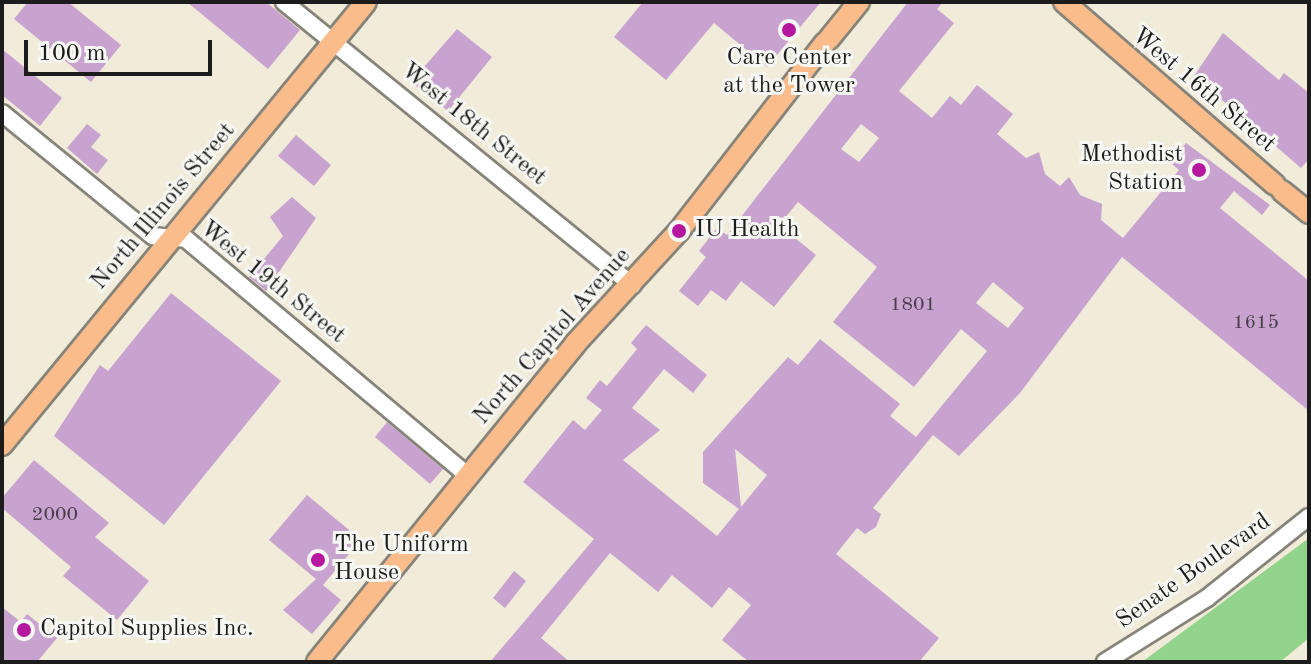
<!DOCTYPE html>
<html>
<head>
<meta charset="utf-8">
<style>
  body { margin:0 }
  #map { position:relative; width:1311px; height:664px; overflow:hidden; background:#f1ebd9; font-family:"Old Standard TT",serif }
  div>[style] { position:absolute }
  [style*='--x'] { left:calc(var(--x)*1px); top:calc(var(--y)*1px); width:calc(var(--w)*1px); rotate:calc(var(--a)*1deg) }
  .green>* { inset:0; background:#92d48b }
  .building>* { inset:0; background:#c8a3cf }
  .roads { filter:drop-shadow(2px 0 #86847a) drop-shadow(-2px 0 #86847a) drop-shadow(0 2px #86847a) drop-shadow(0 -2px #86847a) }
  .minor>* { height:16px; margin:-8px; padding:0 8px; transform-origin:8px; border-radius:8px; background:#fff }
  .major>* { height:20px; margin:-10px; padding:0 10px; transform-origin:10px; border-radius:10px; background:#fabc8b }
  .dots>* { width:22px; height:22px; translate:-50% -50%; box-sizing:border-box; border:4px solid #f6f6f2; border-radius:50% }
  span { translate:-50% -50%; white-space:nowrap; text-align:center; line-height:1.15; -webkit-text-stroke:6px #f6f6f2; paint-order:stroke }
  .number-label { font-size:20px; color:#473e49 }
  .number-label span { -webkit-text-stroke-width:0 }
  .poi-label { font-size:24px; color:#1c1c1c }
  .right { translate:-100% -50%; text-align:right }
  .left { translate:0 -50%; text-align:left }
  .street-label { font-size:24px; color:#1c1c1c }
  .frame { position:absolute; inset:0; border:4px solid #1c1c1c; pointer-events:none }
  .scale { position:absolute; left:24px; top:40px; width:188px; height:36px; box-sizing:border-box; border:4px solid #1c1c1c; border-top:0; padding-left:10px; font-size:24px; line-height:28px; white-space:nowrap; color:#1c1c1c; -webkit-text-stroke:6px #f6f6f2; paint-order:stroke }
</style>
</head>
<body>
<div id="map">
  <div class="green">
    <i style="clip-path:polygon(1309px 538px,1309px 638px,1280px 662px,1142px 662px)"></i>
  </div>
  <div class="building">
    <i style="clip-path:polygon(28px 2px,68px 2px,121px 45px,91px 82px,14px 19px)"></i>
    <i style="clip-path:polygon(187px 2px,266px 2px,300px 30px,268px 69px)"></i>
    <i style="clip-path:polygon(643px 2px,821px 2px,767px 67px,714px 23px,666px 80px,614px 37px)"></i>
    <i style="clip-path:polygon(evenodd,908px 2px,943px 2px,937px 9px,954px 23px,899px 91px,932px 118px,950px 96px,961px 105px,977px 85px,1013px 114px,997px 134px,1026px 158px,1039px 152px,1045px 174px,1060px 186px,1069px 177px,1080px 195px,1102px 204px,1101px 220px,1123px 238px,1179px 170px,1170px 162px,1186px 143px,1270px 205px,1262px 215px,1234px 191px,1220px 208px,1309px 281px,1309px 411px,1122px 257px,1020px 393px,959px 456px,933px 435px,873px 508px,881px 514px,876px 527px,865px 534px,857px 528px,836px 554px,939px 638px,919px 662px,749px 662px,722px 640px,751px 605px,729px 587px,712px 608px,672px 575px,658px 592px,610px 553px,541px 638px,570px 662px,490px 662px,594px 539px,523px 482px,573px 420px,585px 430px,602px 410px,586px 398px,600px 380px,607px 386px,637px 349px,631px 343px,646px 325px,707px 375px,693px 393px,664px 369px,632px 408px,660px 430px,623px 460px,717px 536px,739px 509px,703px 483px,703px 452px,788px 357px,798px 365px,820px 339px,900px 404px,890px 416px,916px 437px,987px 351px,961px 329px,914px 387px,833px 322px,877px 267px,798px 202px,779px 225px,816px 255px,774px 307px,741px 281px,726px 301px,711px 290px,698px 306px,679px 291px,706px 257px,699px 251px,717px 228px,727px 235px,908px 2px,861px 124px,879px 138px,859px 162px,841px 149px,861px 124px,908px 2px,993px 282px,1024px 308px,1008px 328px,976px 303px,993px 282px,908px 2px,735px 449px,767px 475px,741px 507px,735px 449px)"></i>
    <i style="clip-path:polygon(457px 29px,492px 57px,448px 111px,411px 82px)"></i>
    <i style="clip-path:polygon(1223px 33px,1279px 80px,1284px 73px,1309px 93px,1309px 159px,1301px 168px,1194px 76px)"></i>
    <i style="clip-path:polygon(2px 49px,62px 98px,40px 126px,2px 95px)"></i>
    <i style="clip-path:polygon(87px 124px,101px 135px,91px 147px,108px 160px,97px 174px,67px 148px)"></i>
    <i style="clip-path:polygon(296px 135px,331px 165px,314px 186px,278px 156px)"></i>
    <i style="clip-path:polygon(292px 197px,316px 218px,266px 291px,249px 277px,283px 236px,270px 217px)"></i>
    <i style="clip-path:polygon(171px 293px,281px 381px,164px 525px,54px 436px,100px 365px,108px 371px)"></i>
    <i style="clip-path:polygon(387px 422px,443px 469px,430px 484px,375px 437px)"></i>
    <i style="clip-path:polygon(34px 460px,109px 523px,95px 537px,149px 581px,117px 620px,63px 576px,71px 567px,2px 508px,2px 498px)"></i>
    <i style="clip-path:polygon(307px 495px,361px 540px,323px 585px,341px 600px,312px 634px,283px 610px,316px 579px,269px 540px)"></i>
    <i style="clip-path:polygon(514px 571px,526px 581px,505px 608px,493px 598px)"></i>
    <i style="clip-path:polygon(2px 607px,21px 622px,27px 614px,57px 638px,37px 662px,2px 662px)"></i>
  </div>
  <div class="roads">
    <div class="minor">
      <i style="--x:284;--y:2;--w:449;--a:39.1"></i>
      <i style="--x:2;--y:113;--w:195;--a:39.2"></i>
      <i style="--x:153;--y:236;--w:33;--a:5"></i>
      <i style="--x:186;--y:239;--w:368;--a:40"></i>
      <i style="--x:1105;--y:662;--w:120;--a:-32.1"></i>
      <i style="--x:1207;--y:598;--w:130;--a:-38.5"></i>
    </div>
    <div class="major">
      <i style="--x:1064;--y:2;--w:279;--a:40.9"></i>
      <i style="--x:829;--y:39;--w:48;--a:-51"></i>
      <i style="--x:1282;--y:191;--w:35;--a:39"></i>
      <i style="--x:2;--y:445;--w:573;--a:-50.59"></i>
      <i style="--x:317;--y:662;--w:409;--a:-50.9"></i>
      <i style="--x:575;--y:344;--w:154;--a:-47.4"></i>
      <i style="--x:679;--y:231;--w:238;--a:-52.2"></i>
    </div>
  </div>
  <div class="dots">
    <i style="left:789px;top:30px;background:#b5179e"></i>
    <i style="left:1199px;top:170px;background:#b5179e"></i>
    <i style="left:679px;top:231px;background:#b5179e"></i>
    <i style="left:318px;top:560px;background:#b5179e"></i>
    <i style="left:24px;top:630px;background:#b5179e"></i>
  </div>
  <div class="number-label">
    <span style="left:913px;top:305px">1801</span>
    <span style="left:1256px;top:323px">1615</span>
    <span style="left:55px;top:515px">2000</span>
  </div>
  <div class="poi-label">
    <span style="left:789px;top:73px">Care Center<br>at the Tower</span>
    <span class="right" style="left:1183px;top:170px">Methodist<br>Station</span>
    <span class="left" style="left:695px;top:231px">IU Health</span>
    <span class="left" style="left:334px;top:560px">The Uniform<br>House</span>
    <span class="left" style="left:40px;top:630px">Capitol Supplies Inc.</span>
  </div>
  <div class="street-label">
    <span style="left:1203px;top:91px;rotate:40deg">West 16th Street</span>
    <span style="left:473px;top:125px;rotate:39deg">West 18th Street</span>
    <span style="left:164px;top:207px;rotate:-50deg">North Illinois Street</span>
    <span style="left:272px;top:283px;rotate:39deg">West 19th Street</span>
    <span style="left:553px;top:337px;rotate:-49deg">North Capitol Avenue</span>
    <span style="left:1194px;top:572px;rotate:-35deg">Senate Boulevard</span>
  </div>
  <div class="frame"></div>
  <div class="scale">100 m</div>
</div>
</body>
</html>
